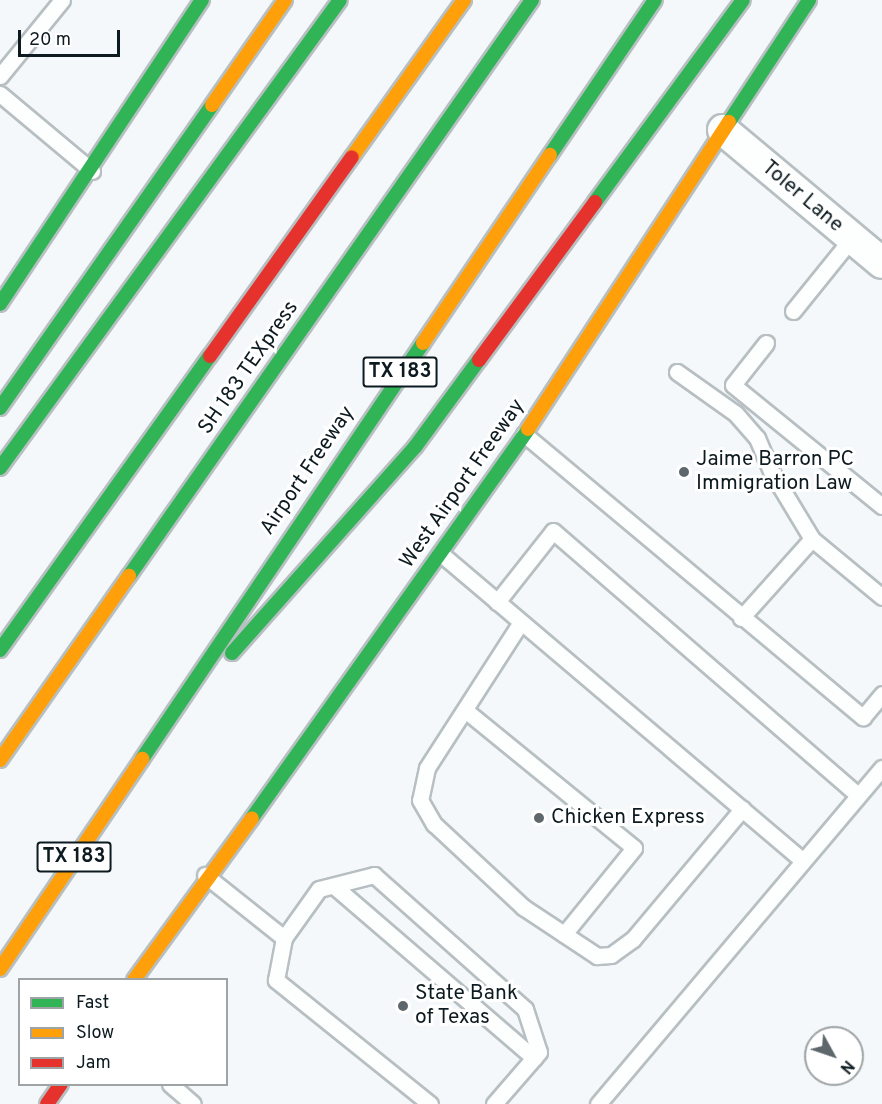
<!DOCTYPE html>
<html>
<head>
<meta charset="utf-8">
<style>
  body { margin:0 }
  #map { position:relative; width:882px; height:1104px; overflow:hidden; background:#f4f8fa; font-family:Overpass,sans-serif }
  div>[style] { position:absolute }
  [style*='--x'] { left:calc(var(--x)*1px); top:calc(var(--y)*1px); width:calc(var(--w)*1px); rotate:calc(var(--a)*1deg) }
  .roads { filter:drop-shadow(2px 0 #b7bfc2) drop-shadow(-2px 0 #b7bfc2) drop-shadow(0 2px #b7bfc2) drop-shadow(0 -2px #b7bfc2) }
  .lane>* { height:15px; margin:-7.5px; padding:0 7.5px; transform-origin:7.5px; border-radius:7.5px; background:#fdfefe }
  .street>* { height:30px; margin:-15px; padding:0 15px; transform-origin:15px; border-radius:15px; background:#fdfefe }
  .fast>* { height:14px; margin:-7px; padding:0 7px; transform-origin:7px; border-radius:7px; background:#30b455 }
  .slow>* { height:14px; margin:-7px; padding:0 7px; transform-origin:7px; border-radius:7px; background:#ff9f0a }
  .jam>* { height:14px; margin:-7px; padding:0 7px; transform-origin:7px; border-radius:7px; background:#e5322d }
  .dots>* { width:16px; height:16px; translate:-50% -50%; box-sizing:border-box; border:3px solid #fff; border-radius:50% }
  span { translate:-50% -50%; white-space:nowrap; text-align:center; line-height:1.15; -webkit-text-stroke:6px #fff; paint-order:stroke }
  .shield-label span { padding:2px 4px; background:#fff; border:2px solid; border-radius:4px; -webkit-text-stroke-width:0 }
  .shield-label { font-size:20px; color:#0d1b20; font-weight:700 }
  .street-label { font-size:21px; color:#0d1b20 }
  .poi-label { font-size:21px; color:#0d1b20 }
  .left { translate:0 -50%; text-align:left }
  .legend { position:absolute; left:18px; top:978px; width:210px; height:108px; box-sizing:border-box; background:#fff; border:2px solid #9ea4a6; margin:0; padding:8px 10px; list-style:none; font-size:18px; color:#0d1b20 }
  .legend li { display:flex; align-items:center; gap:12px; height:30px }
  .legend b { width:30px; border:2px solid #9ea4a6 }
  .north { position:absolute; left:804px; top:1026px; width:60px; height:60px; box-sizing:border-box; background:#fff; border:2px solid #9ea4a6; border-radius:50%; rotate:130deg; font-size:16px; font-weight:700; line-height:24px; text-align:center; color:#0d1b20 }
  .north::after { content:''; display:block; margin:auto; width:21px; height:27px; background:#5e686c; clip-path:polygon(50% 0,100% 100%,50% 72%,0 100%) }
  .scale { position:absolute; left:18px; top:30px; width:102px; height:27px; box-sizing:border-box; border:3px solid #0d1b20; border-top:0; padding-left:8px; font-size:18px; line-height:21px; white-space:nowrap; color:#0d1b20; -webkit-text-stroke:4px #fff; paint-order:stroke }
</style>
</head>
<body>
<div id="map">
  <div class="roads">
    <div class="lane">
      <i style="--x:0;--y:76;--w:98;--a:-50.8"></i>
      <i style="--x:0;--y:94;--w:120;--a:39.9"></i>
      <i style="--x:793;--y:311;--w:94;--a:-51.1"></i>
      <i style="--x:766;--y:343;--w:53;--a:128.2"></i>
      <i style="--x:733;--y:385;--w:192;--a:39.1"></i>
      <i style="--x:677;--y:372;--w:72;--a:35.4"></i>
      <i style="--x:736;--y:414;--w:32;--a:49"></i>
      <i style="--x:757;--y:438;--w:36;--a:67"></i>
      <i style="--x:771;--y:471;--w:79;--a:58.9"></i>
      <i style="--x:524;--y:434;--w:442;--a:39.9"></i>
      <i style="--x:863;--y:717;--w:30;--a:-50"></i>
      <i style="--x:440;--y:553;--w:475;--a:40.3"></i>
      <i style="--x:497;--y:602;--w:90;--a:-51.7"></i>
      <i style="--x:553;--y:531;--w:403;--a:40.9"></i>
      <i style="--x:741;--y:618;--w:106;--a:-48.1"></i>
      <i style="--x:812;--y:539;--w:91;--a:39.6"></i>
      <i style="--x:521;--y:622;--w:174;--a:122.8"></i>
      <i style="--x:427;--y:768;--w:33;--a:102"></i>
      <i style="--x:420;--y:800;--w:28;--a:60"></i>
      <i style="--x:434;--y:824;--w:122;--a:43"></i>
      <i style="--x:523;--y:907;--w:89;--a:33.5"></i>
      <i style="--x:597;--y:956;--w:14;--a:-4"></i>
      <i style="--x:611;--y:955;--w:27;--a:-36"></i>
      <i style="--x:633;--y:939;--w:170;--a:-50"></i>
      <i style="--x:465;--y:710;--w:218;--a:39.2"></i>
      <i style="--x:634;--y:848;--w:111;--a:129.1"></i>
      <i style="--x:205;--y:875;--w:101;--a:38.6"></i>
      <i style="--x:334;--y:886;--w:264;--a:40.7"></i>
      <i style="--x:170;--y:1084;--w:30;--a:41"></i>
      <i style="--x:430;--y:1104;--w:198;--a:-141.2"></i>
      <i style="--x:276;--y:980;--w:43;--a:-79.2"></i>
      <i style="--x:284;--y:938;--w:60;--a:-54.5"></i>
      <i style="--x:319;--y:889;--w:57;--a:-14.3"></i>
      <i style="--x:374;--y:875;--w:202;--a:41.6"></i>
      <i style="--x:525;--y:1009;--w:45;--a:72"></i>
      <i style="--x:539;--y:1052;--w:69;--a:130.9"></i>
      <i style="--x:598;--y:1104;--w:440;--a:-49.8"></i>
    </div>
    <div class="street">
      <i style="--x:723;--y:130;--w:207;--a:39.9"></i>
    </div>
    <div class="fast">
      <i style="--x:729;--y:122;--w:146;--a:-56.7"></i>
      <i style="--x:550;--y:155;--w:187;--a:-55.9"></i>
      <i style="--x:595;--y:202;--w:250;--a:-53.8"></i>
      <i style="--x:0;--y:304;--w:365;--a:-56.4"></i>
      <i style="--x:0;--y:408;--w:370;--a:-55"></i>
      <i style="--x:0;--y:468;--w:578;--a:-54"></i>
      <i style="--x:129;--y:576;--w:703;--a:-55.02"></i>
      <i style="--x:0;--y:650;--w:361;--a:-54.5"></i>
      <i style="--x:232;--y:653;--w:276;--a:-48.4"></i>
      <i style="--x:415;--y:447;--w:108;--a:-53.7"></i>
      <i style="--x:142;--y:759;--w:502;--a:-55.96"></i>
      <i style="--x:252;--y:818;--w:477;--a:-54.6"></i>
    </div>
    <div class="slow">
      <i style="--x:212;--y:105;--w:128;--a:-55.2"></i>
      <i style="--x:352;--y:157;--w:193;--a:-54.5"></i>
      <i style="--x:423;--y:343;--w:227;--a:-56"></i>
      <i style="--x:528;--y:429;--w:367;--a:-56.8"></i>
      <i style="--x:0;--y:760;--w:225;--a:-55"></i>
      <i style="--x:0;--y:969;--w:254;--a:-55.9"></i>
      <i style="--x:134;--y:980;--w:200;--a:-53.9"></i>
    </div>
    <div class="jam">
      <i style="--x:210;--y:356;--w:244;--a:-54.5"></i>
      <i style="--x:479;--y:360;--w:196;--a:-53.7"></i>
      <i style="--x:47;--y:1104;--w:24;--a:-55"></i>
    </div>
  </div>
  <div class="dots">
    <i style="left:684px;top:472px;background:#5e686c"></i>
    <i style="left:539px;top:818px;background:#5e686c"></i>
    <i style="left:403px;top:1006px;background:#5e686c"></i>
  </div>
  <div class="shield-label">
    <span style="left:400px;top:372px">TX 183</span>
    <span style="left:74px;top:857px">TX 183</span>
  </div>
  <div class="street-label">
    <span style="left:802px;top:197px;rotate:40deg">Toler Lane</span>
    <span style="left:249px;top:368px;rotate:-55deg">SH 183 TEXpress</span>
    <span style="left:308px;top:471px;rotate:-56deg">Airport Freeway</span>
    <span style="left:463px;top:484px;rotate:-55deg">West Airport Freeway</span>
  </div>
  <div class="poi-label">
    <span class="left" style="left:696px;top:472px">Jaime Barron PC<br>Immigration Law</span>
    <span class="left" style="left:551px;top:818px">Chicken Express</span>
    <span class="left" style="left:415px;top:1006px">State Bank<br>of Texas</span>
  </div>
  <ul class="legend">
  <li><b style="height:8px;background:#30b455"></b>Fast</li>
  <li><b style="height:8px;background:#ff9f0a"></b>Slow</li>
  <li><b style="height:8px;background:#e5322d"></b>Jam</li>
  </ul>
  <div class="north">N</div>
  <div class="scale">20 m</div>
</div>
</body>
</html>
